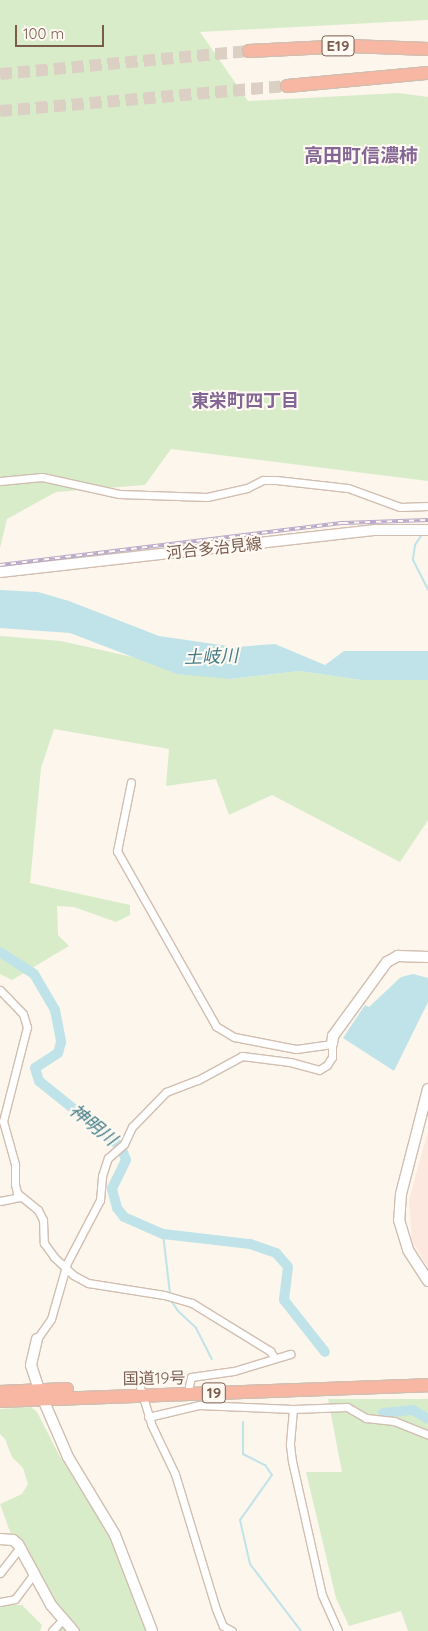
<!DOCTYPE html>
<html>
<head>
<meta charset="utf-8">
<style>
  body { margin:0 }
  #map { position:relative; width:428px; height:1631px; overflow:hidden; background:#fdf6ec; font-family:Quicksand,"Noto Sans JP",sans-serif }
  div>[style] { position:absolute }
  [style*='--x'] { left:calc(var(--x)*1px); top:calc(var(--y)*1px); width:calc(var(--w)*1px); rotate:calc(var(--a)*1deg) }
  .commercial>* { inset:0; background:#fde8e0 }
  .green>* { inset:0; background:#d8ecc9 }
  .water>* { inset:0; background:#bfe3e8 }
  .stream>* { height:2px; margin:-1px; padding:0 1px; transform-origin:1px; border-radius:1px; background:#bfe3e8 }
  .river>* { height:10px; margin:-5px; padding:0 5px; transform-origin:5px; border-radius:5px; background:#bfe3e8 }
  .highway-tunnel>* { height:12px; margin-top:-6px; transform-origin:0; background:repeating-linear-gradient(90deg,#dcd0c4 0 12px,transparent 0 18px) }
  .roads { filter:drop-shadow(1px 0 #d1beb0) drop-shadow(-1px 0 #d1beb0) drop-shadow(0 1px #d1beb0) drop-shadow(0 -1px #d1beb0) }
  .street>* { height:7px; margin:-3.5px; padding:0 3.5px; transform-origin:3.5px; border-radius:3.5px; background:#fff }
  .secondary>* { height:10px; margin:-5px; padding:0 5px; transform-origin:5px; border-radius:5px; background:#fff }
  .highway>* { height:12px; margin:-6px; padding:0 6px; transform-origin:6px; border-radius:6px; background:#f7b7a3 }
  .rail>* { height:4px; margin-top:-2px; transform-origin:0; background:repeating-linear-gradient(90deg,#fffaf3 0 5.5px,#b9a8c9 0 11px); box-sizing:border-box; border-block:1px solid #b9a8c9 }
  span { translate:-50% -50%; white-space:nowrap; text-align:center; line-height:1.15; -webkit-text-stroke:4px #fffaf3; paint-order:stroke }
  .shield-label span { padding:1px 4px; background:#fffaf3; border:1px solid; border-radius:4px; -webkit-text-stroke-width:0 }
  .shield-label { font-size:15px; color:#7a5c4d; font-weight:700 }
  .street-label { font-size:16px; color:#7a5c4d }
  .neighbourhood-label { font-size:18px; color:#846695; font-weight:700 }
  .water-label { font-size:18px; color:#437c86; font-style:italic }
  .quarter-label { font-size:19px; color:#846695; font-weight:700 }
  .scale { position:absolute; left:15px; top:25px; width:89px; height:22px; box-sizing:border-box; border:2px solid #7a5c4d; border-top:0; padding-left:6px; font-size:15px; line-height:18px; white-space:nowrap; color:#7a5c4d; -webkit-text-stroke:4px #fffaf3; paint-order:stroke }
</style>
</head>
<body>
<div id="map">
  <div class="commercial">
    <i style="clip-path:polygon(428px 1131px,428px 1267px,412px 1242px,409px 1200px)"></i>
  </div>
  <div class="green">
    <i style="clip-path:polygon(0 0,428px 0,428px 20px,200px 32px,248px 101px,399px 93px,428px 97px,428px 481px,171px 449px,145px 485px,56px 492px,7px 519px,0 548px)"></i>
    <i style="clip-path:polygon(0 636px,61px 641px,230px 679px,300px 671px,361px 680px,428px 675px,428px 820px,400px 862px,272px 795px,229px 815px,216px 779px,166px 786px,169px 749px,54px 729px,41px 768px,30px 883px,130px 905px,130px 915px,116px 922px,74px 907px,57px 906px,58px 935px,69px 946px,12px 980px,0 974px)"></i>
    <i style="clip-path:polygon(328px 1399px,428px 1399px,428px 1631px,408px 1631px,401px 1611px,349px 1626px,336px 1598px,306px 1472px,342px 1472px)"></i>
    <i style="clip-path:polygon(31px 1407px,37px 1412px,59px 1455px,109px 1535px,146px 1631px,52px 1631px,63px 1619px,13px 1540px,0 1504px,22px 1494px,28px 1484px,23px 1468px,12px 1457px,5px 1439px,0 1434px,0 1409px)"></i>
    <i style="clip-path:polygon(0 1604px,22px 1605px,42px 1625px,40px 1631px,0 1631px)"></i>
  </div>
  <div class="water">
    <i style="clip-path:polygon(0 590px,38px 592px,69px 601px,159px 636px,235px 647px,275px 644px,325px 665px,344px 651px,428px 651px,428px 680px,361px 680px,300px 671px,230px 679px,177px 674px,70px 633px,0 628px)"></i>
    <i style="clip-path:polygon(413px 974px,428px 978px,428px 1002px,394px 1071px,343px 1038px,365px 1005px,369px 1007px,401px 977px)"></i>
  </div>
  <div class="stream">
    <i style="--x:423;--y:533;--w:14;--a:124"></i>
    <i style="--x:415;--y:545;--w:15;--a:98"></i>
    <i style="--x:413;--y:560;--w:34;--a:63"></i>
    <i style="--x:163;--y:1234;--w:60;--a:83.3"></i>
    <i style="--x:170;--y:1299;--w:14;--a:56"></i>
    <i style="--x:178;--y:1311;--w:25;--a:43"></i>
    <i style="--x:196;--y:1328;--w:35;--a:63"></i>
    <i style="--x:243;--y:1422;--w:32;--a:90"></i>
    <i style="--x:243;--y:1454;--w:25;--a:27"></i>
    <i style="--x:265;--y:1465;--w:12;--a:55"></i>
    <i style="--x:272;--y:1475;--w:55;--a:125.4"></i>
    <i style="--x:240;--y:1520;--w:45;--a:77.2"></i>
    <i style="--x:250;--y:1564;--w:84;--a:52.7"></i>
  </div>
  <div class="river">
    <i style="--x:0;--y:952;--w:40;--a:32.9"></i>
    <i style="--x:34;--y:974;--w:42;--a:59.7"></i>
    <i style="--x:55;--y:1010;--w:33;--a:79"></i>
    <i style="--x:61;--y:1042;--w:11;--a:105"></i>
    <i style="--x:58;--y:1053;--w:27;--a:147"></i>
    <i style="--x:35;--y:1068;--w:14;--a:73"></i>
    <i style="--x:39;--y:1081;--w:105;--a:38.8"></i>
    <i style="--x:121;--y:1147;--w:14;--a:69"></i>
    <i style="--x:126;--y:1160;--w:32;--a:116"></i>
    <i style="--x:112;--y:1189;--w:20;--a:75"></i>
    <i style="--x:117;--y:1208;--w:11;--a:52"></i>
    <i style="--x:124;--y:1217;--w:43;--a:23.6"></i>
    <i style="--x:163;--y:1234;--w:88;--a:6.6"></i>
    <i style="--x:250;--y:1244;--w:28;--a:19"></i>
    <i style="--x:276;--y:1253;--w:18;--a:49"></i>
    <i style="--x:288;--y:1267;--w:33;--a:97"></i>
    <i style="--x:284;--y:1300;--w:66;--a:51.7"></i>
    <i style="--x:383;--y:1413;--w:30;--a:-6"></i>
    <i style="--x:413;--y:1410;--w:17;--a:31"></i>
  </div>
  <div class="highway-tunnel">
    <i style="--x:0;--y:74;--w:250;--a:-5.3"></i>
    <i style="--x:0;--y:111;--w:288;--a:-5"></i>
  </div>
  <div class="roads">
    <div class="street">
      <i style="--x:0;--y:481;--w:42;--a:-5.4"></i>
      <i style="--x:42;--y:477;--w:79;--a:12.4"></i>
      <i style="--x:119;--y:494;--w:88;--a:2"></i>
      <i style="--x:207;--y:497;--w:41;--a:-12.7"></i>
      <i style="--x:247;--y:488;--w:18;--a:-27"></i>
      <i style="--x:263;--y:480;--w:13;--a:0"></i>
      <i style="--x:276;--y:480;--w:72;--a:6.3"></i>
      <i style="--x:348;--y:488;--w:55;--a:20.1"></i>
      <i style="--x:400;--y:507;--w:28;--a:-2"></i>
      <i style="--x:0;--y:990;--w:33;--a:46"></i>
      <i style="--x:23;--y:1014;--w:14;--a:73"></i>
      <i style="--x:27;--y:1027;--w:97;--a:104.3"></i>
      <i style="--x:3;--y:1121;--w:45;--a:74.4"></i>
      <i style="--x:15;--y:1164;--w:20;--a:90"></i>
      <i style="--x:15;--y:1184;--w:9;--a:77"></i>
      <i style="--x:17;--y:1193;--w:27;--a:39"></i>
      <i style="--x:38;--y:1210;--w:11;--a:63"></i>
      <i style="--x:43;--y:1220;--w:23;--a:88"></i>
      <i style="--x:44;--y:1243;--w:17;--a:54"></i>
      <i style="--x:54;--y:1257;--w:26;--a:43"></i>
      <i style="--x:73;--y:1275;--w:17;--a:28"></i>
      <i style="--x:88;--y:1283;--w:77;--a:9"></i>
      <i style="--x:164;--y:1295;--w:29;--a:16"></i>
      <i style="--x:192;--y:1303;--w:92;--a:31.6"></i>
      <i style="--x:270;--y:1351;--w:7;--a:56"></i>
      <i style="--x:0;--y:1201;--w:20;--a:-11"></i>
      <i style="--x:37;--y:1339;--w:24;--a:-55"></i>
      <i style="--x:51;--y:1319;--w:58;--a:-74.1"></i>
      <i style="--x:67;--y:1263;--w:71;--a:-62.4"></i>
      <i style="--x:100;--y:1200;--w:24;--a:-85"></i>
      <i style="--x:102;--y:1176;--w:19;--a:-72"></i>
      <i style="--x:108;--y:1158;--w:21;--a:-41"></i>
      <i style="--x:124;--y:1144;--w:19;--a:-65"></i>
      <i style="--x:132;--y:1127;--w:49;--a:-45.8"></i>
      <i style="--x:166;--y:1092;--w:34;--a:-21"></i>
      <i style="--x:198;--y:1080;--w:50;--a:-28.6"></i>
      <i style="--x:242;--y:1056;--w:48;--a:7.1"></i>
      <i style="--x:290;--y:1062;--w:30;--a:15"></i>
      <i style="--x:319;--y:1070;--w:9;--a:-32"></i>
      <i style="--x:327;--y:1065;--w:9;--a:-58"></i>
      <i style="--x:332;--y:1057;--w:13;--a:-90"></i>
      <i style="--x:332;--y:1044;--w:36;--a:172"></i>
      <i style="--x:296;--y:1049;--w:63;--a:-169"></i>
      <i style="--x:234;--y:1037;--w:21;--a:-149"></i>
      <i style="--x:216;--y:1026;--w:201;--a:-119.5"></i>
      <i style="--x:117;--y:851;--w:70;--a:-78.5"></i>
      <i style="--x:189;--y:1386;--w:9;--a:-77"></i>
      <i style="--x:191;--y:1377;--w:43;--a:-7.9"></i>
      <i style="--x:234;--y:1371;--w:59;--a:-16.9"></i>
      <i style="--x:140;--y:1387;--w:39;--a:73"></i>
      <i style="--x:151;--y:1424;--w:55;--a:64.4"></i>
      <i style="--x:175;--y:1474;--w:141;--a:73.1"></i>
      <i style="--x:216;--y:1609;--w:18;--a:68"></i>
      <i style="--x:223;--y:1626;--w:10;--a:29"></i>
      <i style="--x:293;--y:1409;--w:36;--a:95"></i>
      <i style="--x:290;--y:1445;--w:16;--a:83"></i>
      <i style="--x:292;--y:1461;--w:137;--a:77.4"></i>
      <i style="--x:322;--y:1595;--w:39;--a:66"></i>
      <i style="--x:148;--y:1417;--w:52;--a:-13.2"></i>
      <i style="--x:199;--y:1405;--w:94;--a:2.4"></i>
      <i style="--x:293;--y:1409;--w:54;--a:-2.1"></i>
      <i style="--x:347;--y:1407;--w:22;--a:30"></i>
      <i style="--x:366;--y:1418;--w:28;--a:6"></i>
      <i style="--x:394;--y:1421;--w:37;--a:22"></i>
      <i style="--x:0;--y:1573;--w:33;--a:-52"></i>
      <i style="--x:0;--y:1602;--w:15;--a:-11"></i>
      <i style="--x:15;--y:1599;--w:31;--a:-53"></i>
      <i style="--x:52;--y:1631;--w:16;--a:-47"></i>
    </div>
    <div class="secondary">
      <i style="--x:0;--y:572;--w:378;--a:-6.4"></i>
      <i style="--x:376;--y:530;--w:52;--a:0"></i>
      <i style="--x:332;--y:1044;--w:8;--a:-83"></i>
      <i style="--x:333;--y:1036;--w:92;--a:-53.9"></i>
      <i style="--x:387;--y:962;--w:13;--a:-29"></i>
      <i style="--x:398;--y:956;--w:30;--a:2"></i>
      <i style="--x:428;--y:1089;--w:108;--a:104.4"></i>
      <i style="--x:401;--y:1194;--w:26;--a:94"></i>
      <i style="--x:399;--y:1220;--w:31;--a:73"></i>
      <i style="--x:408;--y:1250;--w:37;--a:57"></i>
      <i style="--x:37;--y:1339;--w:27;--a:103"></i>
      <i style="--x:31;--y:1365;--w:26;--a:72"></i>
      <i style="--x:39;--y:1390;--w:73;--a:66.6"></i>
      <i style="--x:68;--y:1457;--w:91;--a:58.9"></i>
      <i style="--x:115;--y:1535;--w:103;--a:68.9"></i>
      <i style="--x:0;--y:1539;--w:13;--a:4"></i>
      <i style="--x:13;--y:1540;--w:6;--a:39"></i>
      <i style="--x:18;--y:1544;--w:69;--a:61.6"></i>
      <i style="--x:51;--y:1605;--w:35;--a:49"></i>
    </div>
    <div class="highway">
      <i style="--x:249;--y:51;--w:100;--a:-2.9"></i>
      <i style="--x:349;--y:46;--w:79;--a:2.2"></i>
      <i style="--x:287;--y:86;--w:142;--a:-5.3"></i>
      <i style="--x:0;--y:1392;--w:67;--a:-2.6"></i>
      <i style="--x:0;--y:1401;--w:428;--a:-2.1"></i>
    </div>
  </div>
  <div class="rail">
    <i style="--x:0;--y:565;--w:346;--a:-7"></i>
    <i style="--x:343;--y:523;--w:85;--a:-2"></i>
  </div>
  <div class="shield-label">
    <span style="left:338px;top:46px">E19</span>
    <span style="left:214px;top:1393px">19</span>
  </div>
  <div class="street-label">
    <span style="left:214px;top:548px;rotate:-6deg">河合多治見線</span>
    <span style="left:154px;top:1378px;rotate:-1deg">国道19号</span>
  </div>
  <div class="neighbourhood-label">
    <span style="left:245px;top:401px">東栄町四丁目</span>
  </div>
  <div class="water-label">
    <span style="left:211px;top:657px;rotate:-2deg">土岐川</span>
    <span style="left:93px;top:1125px;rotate:39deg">神明川</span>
  </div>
  <div class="quarter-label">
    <span style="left:361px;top:156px">高田町信濃柿</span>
  </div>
  <div class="scale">100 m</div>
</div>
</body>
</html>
